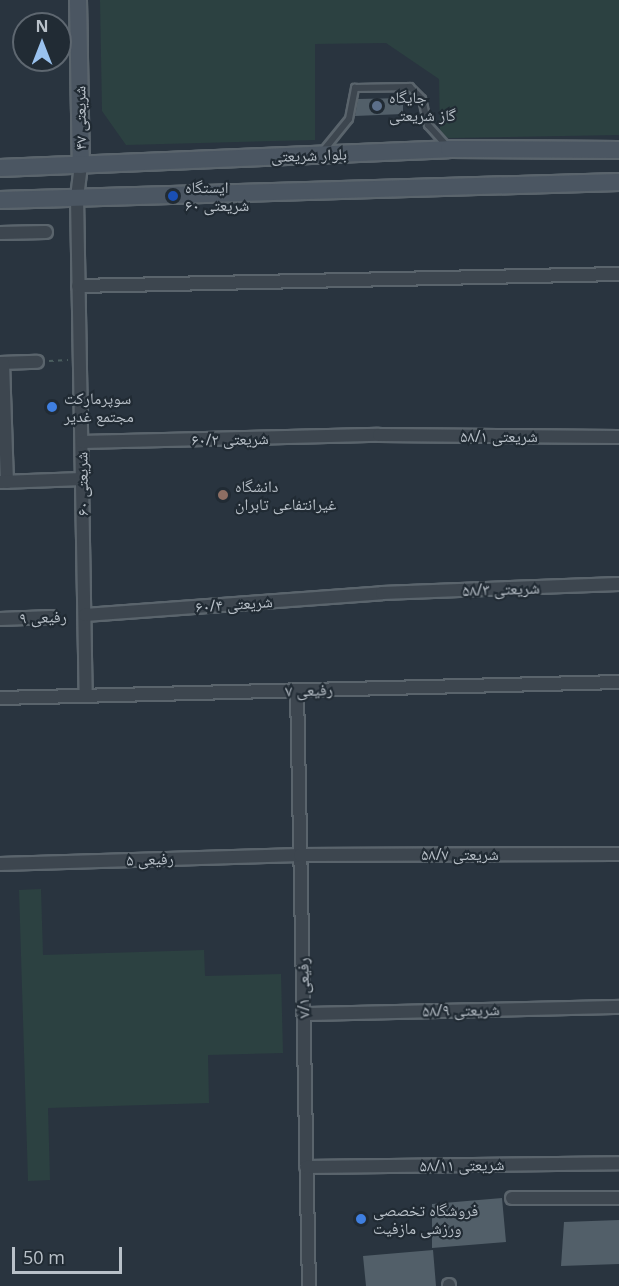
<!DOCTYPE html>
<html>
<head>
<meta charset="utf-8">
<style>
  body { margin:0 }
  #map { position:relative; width:619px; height:1286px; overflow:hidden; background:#29343f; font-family:"Open Sans","Noto Naskh Arabic",sans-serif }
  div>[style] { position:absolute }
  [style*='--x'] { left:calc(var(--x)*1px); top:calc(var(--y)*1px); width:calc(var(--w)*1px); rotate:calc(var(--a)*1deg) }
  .green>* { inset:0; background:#2c4141 }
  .building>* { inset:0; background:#525f69 }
  .path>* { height:2px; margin-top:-1px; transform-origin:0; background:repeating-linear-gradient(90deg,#4b5e5f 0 4.5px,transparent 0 9px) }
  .roads { filter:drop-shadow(2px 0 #5a646c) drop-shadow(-2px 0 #5a646c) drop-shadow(0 2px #5a646c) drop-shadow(0 -2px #5a646c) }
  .lane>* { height:6px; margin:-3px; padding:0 3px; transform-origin:3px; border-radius:3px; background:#3d464f }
  .street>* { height:12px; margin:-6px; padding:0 6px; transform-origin:6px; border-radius:6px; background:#3d464f }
  .secondary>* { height:16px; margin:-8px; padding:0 8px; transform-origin:8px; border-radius:8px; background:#4b5662 }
  .dots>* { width:16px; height:16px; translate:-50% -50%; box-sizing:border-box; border:3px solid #212b34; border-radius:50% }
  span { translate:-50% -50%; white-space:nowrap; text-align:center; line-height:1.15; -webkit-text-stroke:4.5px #212b34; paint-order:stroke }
  .poi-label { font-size:16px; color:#b9c1c9 }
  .left { translate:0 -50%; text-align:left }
  .street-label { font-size:16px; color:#b9c1c9 }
  .north { position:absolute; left:12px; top:12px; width:60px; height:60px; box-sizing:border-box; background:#212b34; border:2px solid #5e6770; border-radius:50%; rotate:0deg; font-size:16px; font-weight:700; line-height:24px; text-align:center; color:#b9c1c9 }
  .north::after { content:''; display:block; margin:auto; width:21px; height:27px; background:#9ac2ee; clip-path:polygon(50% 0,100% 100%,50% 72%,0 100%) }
  .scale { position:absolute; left:12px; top:1247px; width:110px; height:27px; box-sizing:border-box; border:3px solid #b9c1c9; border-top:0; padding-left:8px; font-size:18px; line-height:21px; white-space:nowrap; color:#b9c1c9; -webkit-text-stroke:4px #212b34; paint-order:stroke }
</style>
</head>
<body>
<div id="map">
  <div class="green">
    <i style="clip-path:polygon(100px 0,619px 0,619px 135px,448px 138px,440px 132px,439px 79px,386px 43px,315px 44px,315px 140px,126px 145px,102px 111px)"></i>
    <i style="clip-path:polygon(41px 889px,43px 955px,204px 950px,205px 976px,281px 974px,283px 1053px,208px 1055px,209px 1103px,48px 1108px,50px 1180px,28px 1181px,19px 890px)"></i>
  </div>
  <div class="building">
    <i style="clip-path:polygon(403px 98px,403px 114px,355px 116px,358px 99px)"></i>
    <i style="clip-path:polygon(502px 1198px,506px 1242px,432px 1248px,432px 1204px)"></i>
    <i style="clip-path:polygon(619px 1220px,619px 1264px,561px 1266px,564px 1222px)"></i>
    <i style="clip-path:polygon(433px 1250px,436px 1286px,366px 1286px,363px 1256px)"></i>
  </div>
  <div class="path">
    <i style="--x:49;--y:361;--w:19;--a:-3"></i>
  </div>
  <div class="roads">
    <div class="lane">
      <i style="--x:323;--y:151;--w:41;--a:-50.9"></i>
      <i style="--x:349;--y:119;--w:32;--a:-79"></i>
      <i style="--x:355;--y:88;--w:55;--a:-1"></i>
      <i style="--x:410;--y:87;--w:17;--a:45"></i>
      <i style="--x:422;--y:99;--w:27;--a:77"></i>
      <i style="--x:428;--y:125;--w:28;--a:48"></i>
    </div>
    <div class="street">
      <i style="--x:81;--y:165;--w:32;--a:97"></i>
      <i style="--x:77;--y:197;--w:499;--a:89"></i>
      <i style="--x:0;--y:233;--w:46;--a:-1.2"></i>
      <i style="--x:78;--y:286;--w:541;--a:-1.27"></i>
      <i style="--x:0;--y:363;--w:37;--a:-2"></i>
      <i style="--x:3;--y:363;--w:119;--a:88.1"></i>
      <i style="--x:82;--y:442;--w:297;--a:-1.4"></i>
      <i style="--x:379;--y:435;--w:240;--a:0.5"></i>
      <i style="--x:1;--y:482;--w:81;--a:-2.1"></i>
      <i style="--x:85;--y:615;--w:298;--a:-4.2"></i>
      <i style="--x:382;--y:593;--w:237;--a:-2.2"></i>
      <i style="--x:0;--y:619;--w:52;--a:-2.2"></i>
      <i style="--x:297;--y:690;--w:596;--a:88.85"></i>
      <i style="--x:0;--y:698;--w:619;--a:-1.48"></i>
      <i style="--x:0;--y:864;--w:300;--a:-1.7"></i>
      <i style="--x:300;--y:855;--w:319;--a:-0.2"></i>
      <i style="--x:304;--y:1014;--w:315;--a:-1.3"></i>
      <i style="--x:306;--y:1167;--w:313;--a:-0.7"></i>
      <i style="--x:512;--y:1198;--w:107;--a:0"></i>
      <i style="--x:449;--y:1285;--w:1;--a:90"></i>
    </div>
    <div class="secondary">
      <i style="--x:78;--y:0;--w:165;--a:89"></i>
      <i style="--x:0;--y:168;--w:449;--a:-2.4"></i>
      <i style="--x:449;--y:149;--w:170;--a:0.3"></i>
      <i style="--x:0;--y:200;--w:619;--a:-1.67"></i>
    </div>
  </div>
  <div class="dots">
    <i style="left:377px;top:106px;background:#5c6f8a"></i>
    <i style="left:173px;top:196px;background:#1a4fb4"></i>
    <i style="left:52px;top:407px;background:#3f7fe0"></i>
    <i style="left:223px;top:495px;background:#8d6e63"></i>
    <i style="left:361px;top:1219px;background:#3f7fe0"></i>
  </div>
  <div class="poi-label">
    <span class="left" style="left:389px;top:106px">جایگاه<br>گاز شریعتی</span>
    <span class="left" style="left:185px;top:196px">ایستگاه<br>شریعتی ۶۰</span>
    <span class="left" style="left:64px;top:407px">سوپرمارکت<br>مجتمع غدیر</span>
    <span class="left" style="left:235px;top:495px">دانشگاه<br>غیرانتفاعی تابران</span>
    <span class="left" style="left:373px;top:1219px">فروشگاه تخصصی<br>ورزشی مازفیت</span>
  </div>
  <div class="street-label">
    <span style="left:80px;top:118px;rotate:-91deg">شریعتی ۴۷</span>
    <span style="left:309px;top:155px;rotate:-2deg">بلوار شریعتی</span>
    <span style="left:499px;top:436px">شریعتی ۵۸/۱</span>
    <span style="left:230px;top:439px;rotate:-1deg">شریعتی ۶۰/۲</span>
    <span style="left:82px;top:484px;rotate:-91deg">شریعتی ۶۰</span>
    <span style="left:501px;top:589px;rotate:-2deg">شریعتی ۵۸/۳</span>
    <span style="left:234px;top:604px;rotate:-4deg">شریعتی ۶۰/۴</span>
    <span style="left:43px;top:617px;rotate:-2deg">رفیعی ۹</span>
    <span style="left:309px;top:690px;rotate:-2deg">رفیعی ۷</span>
    <span style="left:460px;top:854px">شریعتی ۵۸/۷</span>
    <span style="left:150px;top:859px;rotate:-2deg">رفیعی ۵</span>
    <span style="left:303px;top:988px;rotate:-91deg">رفیعی ۷/۱</span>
    <span style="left:461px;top:1010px;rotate:-1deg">شریعتی ۵۸/۹</span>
    <span style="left:462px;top:1165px;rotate:-1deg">شریعتی ۵۸/۱۱</span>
  </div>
  <div class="north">N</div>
  <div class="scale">50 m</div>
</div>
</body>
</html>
